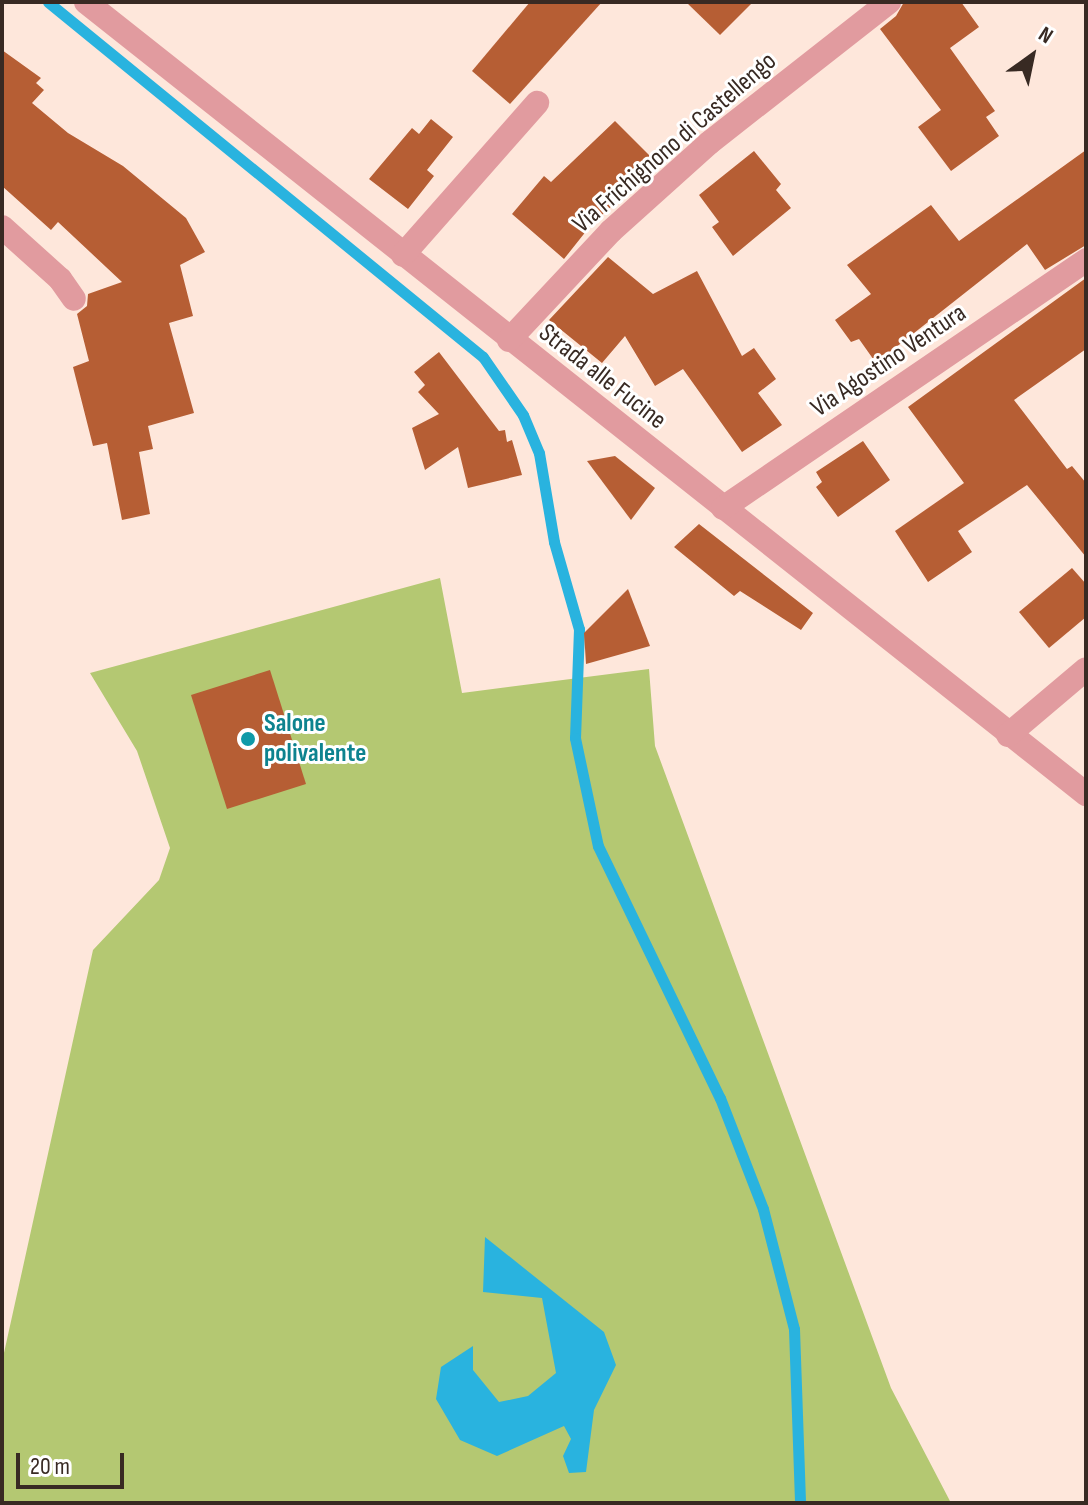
<!DOCTYPE html>
<html>
<head>
<meta charset="utf-8">
<style>
  body { margin:0 }
  #map { position:relative; width:1088px; height:1505px; overflow:hidden; background:#fee7db; font-family:"Sofia Sans Condensed",sans-serif }
  div>[style] { position:absolute }
  [style*='--x'] { left:calc(var(--x)*1px); top:calc(var(--y)*1px); width:calc(var(--w)*1px); rotate:calc(var(--a)*1deg) }
  .green>* { inset:0; background:#b4c872 }
  .water>* { inset:0; background:#29b3df }
  .stream>* { height:11px; margin:-5.5px; padding:0 5.5px; transform-origin:5.5px; border-radius:5.5px; background:#29b3df }
  .building>* { inset:0; background:#b65e34 }
  .minor>* { height:24px; margin:-12px; padding:0 12px; transform-origin:12px; border-radius:12px; background:#e19b9f }
  .dots>* { width:22px; height:22px; translate:-50% -50%; box-sizing:border-box; border:4px solid #fff; border-radius:50% }
  span { translate:-50% -50%; white-space:nowrap; text-align:center; line-height:1.15; -webkit-text-stroke:6px #fff; paint-order:stroke }
  .street-label { font-size:26px; color:#382a23 }
  .culture-label { font-size:26px; color:#0d838f; font-weight:700 }
  .left { translate:0 -50%; text-align:left }
  .frame { position:absolute; inset:0; border:4px solid #382a23; pointer-events:none }
  .north { position:absolute; left:992px; top:16px; width:80px; height:80px; -webkit-text-stroke:6px #fff; paint-order:stroke; rotate:33deg; font-size:22px; font-weight:700; line-height:32px; text-align:center; color:#382a23 }
  .north::after { content:''; display:block; margin:auto; width:28px; height:36px; background:#382a23; clip-path:polygon(50% 0,100% 100%,50% 72%,0 100%) }
  .scale { position:absolute; left:16px; top:1453px; width:108px; height:36px; box-sizing:border-box; border:4px solid #382a23; border-top:0; padding-left:10px; font-size:24px; line-height:28px; white-space:nowrap; color:#382a23; -webkit-text-stroke:6px #fff; paint-order:stroke }
</style>
</head>
<body>
<div id="map">
  <div class="green">
    <i style="clip-path:polygon(440px 578px,462px 693px,649px 669px,655px 746px,891px 1388px,951px 1503px,2px 1503px,2px 1362px,93px 950px,159px 880px,170px 848px,137px 751px,90px 673px)"></i>
  </div>
  <div class="water">
    <i style="clip-path:polygon(485px 1237px,604px 1332px,616px 1365px,594px 1410px,586px 1472px,569px 1473px,563px 1456px,571px 1439px,564px 1426px,497px 1456px,460px 1440px,436px 1399px,441px 1367px,473px 1346px,473px 1370px,499px 1402px,528px 1396px,556px 1373px,542px 1298px,483px 1292px)"></i>
  </div>
  <div class="stream">
    <i style="--x:48;--y:2;--w:561;--a:39.22"></i>
    <i style="--x:483;--y:357;--w:70;--a:55.4"></i>
    <i style="--x:523;--y:415;--w:41;--a:67.2"></i>
    <i style="--x:539;--y:453;--w:90;--a:80.4"></i>
    <i style="--x:554;--y:542;--w:91;--a:74"></i>
    <i style="--x:579;--y:629;--w:109;--a:92.1"></i>
    <i style="--x:575;--y:738;--w:110;--a:78"></i>
    <i style="--x:598;--y:846;--w:280;--a:64.2"></i>
    <i style="--x:720;--y:1098;--w:119;--a:68.8"></i>
    <i style="--x:763;--y:1209;--w:124;--a:75.5"></i>
    <i style="--x:794;--y:1329;--w:174;--a:88"></i>
  </div>
  <div class="building">
    <i style="clip-path:polygon(530px 2px,602px 2px,510px 104px,472px 71px)"></i>
    <i style="clip-path:polygon(686px 2px,753px 2px,720px 35px)"></i>
    <i style="clip-path:polygon(904px 2px,961px 2px,979px 27px,950px 48px,995px 111px,986px 117px,999px 136px,951px 171px,918px 127px,941px 110px,880px 29px,896px 16px)"></i>
    <i style="clip-path:polygon(2px 50px,41px 78px,36px 83px,44px 90px,32px 103px,68px 133px,123px 166px,186px 218px,205px 252px,180px 265px,193px 316px,169px 323px,194px 413px,148px 426px,153px 449px,139px 452px,150px 514px,122px 520px,107px 443px,93px 446px,73px 367px,89px 361px,77px 314px,87px 306px,88px 294px,122px 282px,58px 222px,51px 230px,2px 186px)"></i>
    <i style="clip-path:polygon(431px 119px,453px 137px,427px 170px,434px 176px,408px 209px,369px 179px,412px 128px,419px 134px)"></i>
    <i style="clip-path:polygon(615px 121px,658px 164px,591px 225px,564px 259px,512px 214px,544px 176px,551px 182px)"></i>
    <i style="clip-path:polygon(1086px 150px,1086px 245px,1045px 270px,1027px 244px,876px 363px,859px 339px,851px 342px,835px 320px,871px 294px,847px 265px,931px 205px,959px 241px)"></i>
    <i style="clip-path:polygon(754px 151px,781px 184px,776px 190px,791px 208px,733px 256px,712px 227px,719px 222px,699px 195px)"></i>
    <i style="clip-path:polygon(608px 257px,653px 294px,697px 271px,742px 356px,754px 348px,776px 379px,758px 393px,782px 425px,742px 452px,683px 369px,655px 386px,625px 336px,602px 363px,549px 320px)"></i>
    <i style="clip-path:polygon(1086px 278px,1086px 349px,1014px 400px,1067px 469px,1072px 466px,1086px 483px,1086px 557px,1027px 485px,958px 531px,972px 552px,928px 582px,895px 531px,964px 483px,908px 407px)"></i>
    <i style="clip-path:polygon(439px 352px,499px 431px,505px 430px,507px 442px,512px 440px,522px 475px,468px 488px,458px 447px,425px 470px,412px 428px,439px 414px,418px 392px,425px 385px,414px 372px)"></i>
    <i style="clip-path:polygon(863px 441px,890px 480px,838px 517px,816px 487px,822px 482px,816px 472px)"></i>
    <i style="clip-path:polygon(615px 456px,655px 488px,631px 520px,587px 461px)"></i>
    <i style="clip-path:polygon(699px 524px,813px 613px,801px 630px,740px 591px,734px 596px,674px 547px)"></i>
    <i style="clip-path:polygon(1072px 568px,1086px 584px,1086px 617px,1049px 648px,1019px 612px)"></i>
    <i style="clip-path:polygon(628px 589px,650px 646px,586px 664px,584px 633px)"></i>
    <i style="clip-path:polygon(270px 670px,306px 784px,227px 809px,191px 695px)"></i>
  </div>
  <div class="minor">
    <i style="--x:86;--y:2;--w:1276;--a:38.38"></i>
    <i style="--x:2;--y:227;--w:78;--a:41.9"></i>
    <i style="--x:60;--y:279;--w:24;--a:55"></i>
    <i style="--x:403;--y:255;--w:203;--a:-48.6"></i>
    <i style="--x:509;--y:340;--w:149;--a:-46.9"></i>
    <i style="--x:611;--y:231;--w:132;--a:-41.9"></i>
    <i style="--x:709;--y:143;--w:229;--a:-38.1"></i>
    <i style="--x:723;--y:508;--w:440;--a:-34.3"></i>
    <i style="--x:1008;--y:735;--w:102;--a:-40.2"></i>
  </div>
  <div class="dots">
    <i style="left:248px;top:739px;background:#0f9aa8"></i>
  </div>
  <div class="street-label">
    <span style="left:675px;top:143px;rotate:-41deg">Via Frichignono di Castellengo</span>
    <span style="left:889px;top:361px;rotate:-34deg">Via Agostino Ventura</span>
    <span style="left:602px;top:377px;rotate:38deg">Strada alle Fucine</span>
  </div>
  <div class="culture-label">
    <span class="left" style="left:264px;top:739px">Salone<br>polivalente</span>
  </div>
  <div class="frame"></div>
  <div class="north">N</div>
  <div class="scale">20 m</div>
</div>
</body>
</html>
